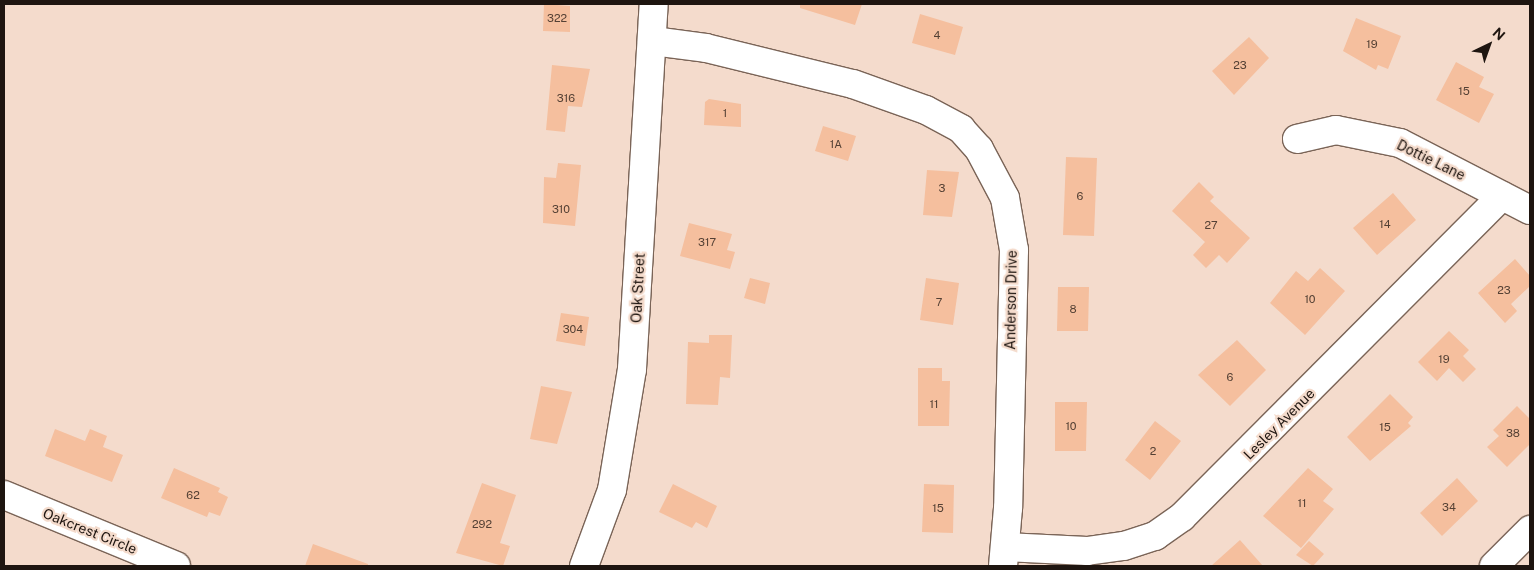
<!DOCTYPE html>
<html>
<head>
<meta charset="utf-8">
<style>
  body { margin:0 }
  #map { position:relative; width:1534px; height:570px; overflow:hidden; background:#f4dbcc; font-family:"Public Sans",sans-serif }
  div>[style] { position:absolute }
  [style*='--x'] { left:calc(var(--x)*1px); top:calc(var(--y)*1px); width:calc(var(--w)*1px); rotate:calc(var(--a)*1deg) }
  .building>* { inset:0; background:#f5bf9e }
  .roads { filter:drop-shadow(1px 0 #7a6457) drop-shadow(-1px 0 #7a6457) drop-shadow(0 1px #7a6457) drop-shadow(0 -1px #7a6457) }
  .minor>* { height:28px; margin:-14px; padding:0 14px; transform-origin:14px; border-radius:14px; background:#fff }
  span { translate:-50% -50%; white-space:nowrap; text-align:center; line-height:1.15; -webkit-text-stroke:4.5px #f4dbcc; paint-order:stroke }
  .number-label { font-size:11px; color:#544034 }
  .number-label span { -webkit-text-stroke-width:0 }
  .street-label { font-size:14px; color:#1e1510 }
  .frame { position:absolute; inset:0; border:5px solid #1e1510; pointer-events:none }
  .north { position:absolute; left:1464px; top:20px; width:50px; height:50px; -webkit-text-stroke:4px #f4dbcc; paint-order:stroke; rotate:42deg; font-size:14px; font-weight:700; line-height:20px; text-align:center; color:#1e1510 }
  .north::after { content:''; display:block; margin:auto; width:18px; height:22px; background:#1e1510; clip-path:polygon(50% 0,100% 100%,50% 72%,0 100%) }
</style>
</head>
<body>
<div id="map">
  <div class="building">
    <i style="clip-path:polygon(544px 4px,570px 6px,570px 32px,543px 31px)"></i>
    <i style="clip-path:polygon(800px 4px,862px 4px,855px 25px,800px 8px)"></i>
    <i style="clip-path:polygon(920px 14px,963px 27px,955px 55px,912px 43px)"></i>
    <i style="clip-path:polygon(1356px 18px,1401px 36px,1388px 69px,1378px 65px,1376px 70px,1343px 51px)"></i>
    <i style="clip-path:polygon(1249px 37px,1269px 58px,1234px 95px,1212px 71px)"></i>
    <i style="clip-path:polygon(1456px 62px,1484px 77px,1479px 87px,1494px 94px,1479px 123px,1436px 100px)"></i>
    <i style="clip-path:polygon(552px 65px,590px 69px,582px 107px,568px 106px,565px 132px,546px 130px)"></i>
    <i style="clip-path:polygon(709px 99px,741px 104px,741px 127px,704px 125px,705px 102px)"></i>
    <i style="clip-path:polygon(823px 126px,856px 136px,848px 161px,815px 151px)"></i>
    <i style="clip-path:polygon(1066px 157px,1097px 158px,1094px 236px,1063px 235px)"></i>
    <i style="clip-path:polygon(558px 163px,581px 165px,575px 226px,543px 223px,544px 177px,556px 178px)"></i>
    <i style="clip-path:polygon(927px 170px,959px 172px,952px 217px,923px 215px)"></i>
    <i style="clip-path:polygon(1199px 182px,1214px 197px,1210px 201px,1250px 238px,1227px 263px,1219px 255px,1206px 268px,1193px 255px,1205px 242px,1172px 211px)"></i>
    <i style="clip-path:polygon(1393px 193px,1416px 220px,1377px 255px,1353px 228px)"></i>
    <i style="clip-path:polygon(689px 223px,732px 234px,727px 250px,735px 252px,730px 269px,680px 256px)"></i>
    <i style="clip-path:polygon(1515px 259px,1530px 276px,1530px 286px,1511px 304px,1517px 311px,1505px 323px,1478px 293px)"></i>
    <i style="clip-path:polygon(1320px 268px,1345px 291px,1305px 335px,1270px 303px,1296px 271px,1308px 281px)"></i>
    <i style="clip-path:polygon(750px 278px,770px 283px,765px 304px,744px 298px)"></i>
    <i style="clip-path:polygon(926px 278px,959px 283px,953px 325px,920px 320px)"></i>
    <i style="clip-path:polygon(1058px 287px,1089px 287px,1088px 331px,1057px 331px)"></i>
    <i style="clip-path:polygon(561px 313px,589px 317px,585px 346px,556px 341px)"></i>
    <i style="clip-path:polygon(1449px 331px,1469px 350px,1463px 356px,1476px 369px,1463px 382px,1449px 368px,1437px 381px,1418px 362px)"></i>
    <i style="clip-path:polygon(709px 335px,732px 335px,730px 378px,720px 377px,718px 405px,686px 404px,688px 342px,709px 343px)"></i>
    <i style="clip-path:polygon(1237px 340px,1266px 370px,1230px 406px,1198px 375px)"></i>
    <i style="clip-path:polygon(918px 368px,942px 368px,942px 381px,950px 381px,949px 426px,918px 426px)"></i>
    <i style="clip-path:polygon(541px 386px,572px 392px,557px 444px,530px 439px)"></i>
    <i style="clip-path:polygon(1390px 394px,1413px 417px,1408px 423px,1411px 426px,1370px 461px,1347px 437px)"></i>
    <i style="clip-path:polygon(1055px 402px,1087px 402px,1086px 451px,1055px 451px)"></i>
    <i style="clip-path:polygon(1517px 406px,1530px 419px,1530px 444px,1507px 467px,1487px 447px,1499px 436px,1493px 430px)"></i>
    <i style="clip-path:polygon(1155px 421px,1181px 441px,1150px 480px,1125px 460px)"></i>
    <i style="clip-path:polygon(55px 429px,85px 441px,90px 429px,107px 436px,103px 447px,123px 455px,112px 482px,45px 456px)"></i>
    <i style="clip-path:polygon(174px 468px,220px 488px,218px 492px,228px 497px,220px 516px,209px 512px,207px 517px,161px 498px)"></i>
    <i style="clip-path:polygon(1308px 468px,1333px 489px,1323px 501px,1334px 509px,1301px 548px,1263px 516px)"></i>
    <i style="clip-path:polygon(1457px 478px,1478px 501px,1442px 536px,1420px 513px)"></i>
    <i style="clip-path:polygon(482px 483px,516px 495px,500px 543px,510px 546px,503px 566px,456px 553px)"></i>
    <i style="clip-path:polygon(673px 484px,717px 506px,707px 528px,696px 522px,692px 528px,659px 512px)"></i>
    <i style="clip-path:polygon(924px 484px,954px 485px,953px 533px,922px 532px)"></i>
    <i style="clip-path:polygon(1240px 540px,1263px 566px,1211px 566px)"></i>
    <i style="clip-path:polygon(1309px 541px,1324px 554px,1313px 566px,1296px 555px)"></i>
    <i style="clip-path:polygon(313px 544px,368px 564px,368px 566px,305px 566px)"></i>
  </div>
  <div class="roads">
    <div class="minor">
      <i style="--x:653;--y:41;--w:53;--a:7.5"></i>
      <i style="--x:706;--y:48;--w:151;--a:13.8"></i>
      <i style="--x:853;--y:84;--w:77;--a:19.6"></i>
      <i style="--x:926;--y:110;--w:40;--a:28"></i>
      <i style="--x:961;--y:129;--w:27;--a:48"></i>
      <i style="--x:979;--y:149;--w:55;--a:62"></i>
      <i style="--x:1005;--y:198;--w:53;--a:80.2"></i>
      <i style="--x:1014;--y:250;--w:258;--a:91.3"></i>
      <i style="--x:1008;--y:508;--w:58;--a:94.9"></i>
      <i style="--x:1297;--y:139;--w:40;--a:-13"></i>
      <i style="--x:1336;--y:130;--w:65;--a:11.5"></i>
      <i style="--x:1400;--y:143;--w:146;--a:27.3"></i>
      <i style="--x:4;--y:495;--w:186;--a:22.4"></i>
      <i style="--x:1005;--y:547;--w:82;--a:2.8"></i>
      <i style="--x:1087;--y:551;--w:37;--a:-8"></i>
      <i style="--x:1124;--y:546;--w:33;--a:-18"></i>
      <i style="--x:1155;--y:536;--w:33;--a:-35"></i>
      <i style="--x:1182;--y:517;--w:453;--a:-45.1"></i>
      <i style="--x:584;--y:566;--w:81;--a:-69.8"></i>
      <i style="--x:612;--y:490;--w:123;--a:-80.6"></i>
      <i style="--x:632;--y:369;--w:366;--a:-86.6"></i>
      <i style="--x:1494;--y:566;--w:51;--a:-45"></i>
    </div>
  </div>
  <div class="number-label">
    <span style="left:557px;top:18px">322</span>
    <span style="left:937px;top:35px">4</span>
    <span style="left:1372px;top:44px">19</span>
    <span style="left:1240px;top:65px">23</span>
    <span style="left:1464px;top:91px">15</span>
    <span style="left:566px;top:98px">316</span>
    <span style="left:725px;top:113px">1</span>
    <span style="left:836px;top:144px">1A</span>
    <span style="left:942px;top:188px">3</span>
    <span style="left:1080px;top:196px">6</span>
    <span style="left:561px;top:209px">310</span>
    <span style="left:1385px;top:224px">14</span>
    <span style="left:1211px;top:225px">27</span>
    <span style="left:707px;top:242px">317</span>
    <span style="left:1504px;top:290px">23</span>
    <span style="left:1310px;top:299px">10</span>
    <span style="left:939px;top:302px">7</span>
    <span style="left:1073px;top:309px">8</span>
    <span style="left:573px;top:329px">304</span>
    <span style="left:1444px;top:359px">19</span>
    <span style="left:1230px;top:377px">6</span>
    <span style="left:934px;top:404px">11</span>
    <span style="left:1071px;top:426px">10</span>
    <span style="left:1385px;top:427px">15</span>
    <span style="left:1513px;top:433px">38</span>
    <span style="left:1153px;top:451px">2</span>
    <span style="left:193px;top:495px">62</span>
    <span style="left:1302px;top:503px">11</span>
    <span style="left:1449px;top:507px">34</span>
    <span style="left:938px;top:508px">15</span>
    <span style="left:482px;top:524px">292</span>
  </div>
  <div class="street-label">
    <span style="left:1431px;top:160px;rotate:26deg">Dottie Lane</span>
    <span style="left:638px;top:288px;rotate:-87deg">Oak Street</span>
    <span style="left:1011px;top:300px;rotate:-89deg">Anderson Drive</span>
    <span style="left:1279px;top:424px;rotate:-45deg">Lesley Avenue</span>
    <span style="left:90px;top:531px;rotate:22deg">Oakcrest Circle</span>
  </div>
  <div class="frame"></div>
  <div class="north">N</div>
</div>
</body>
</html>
